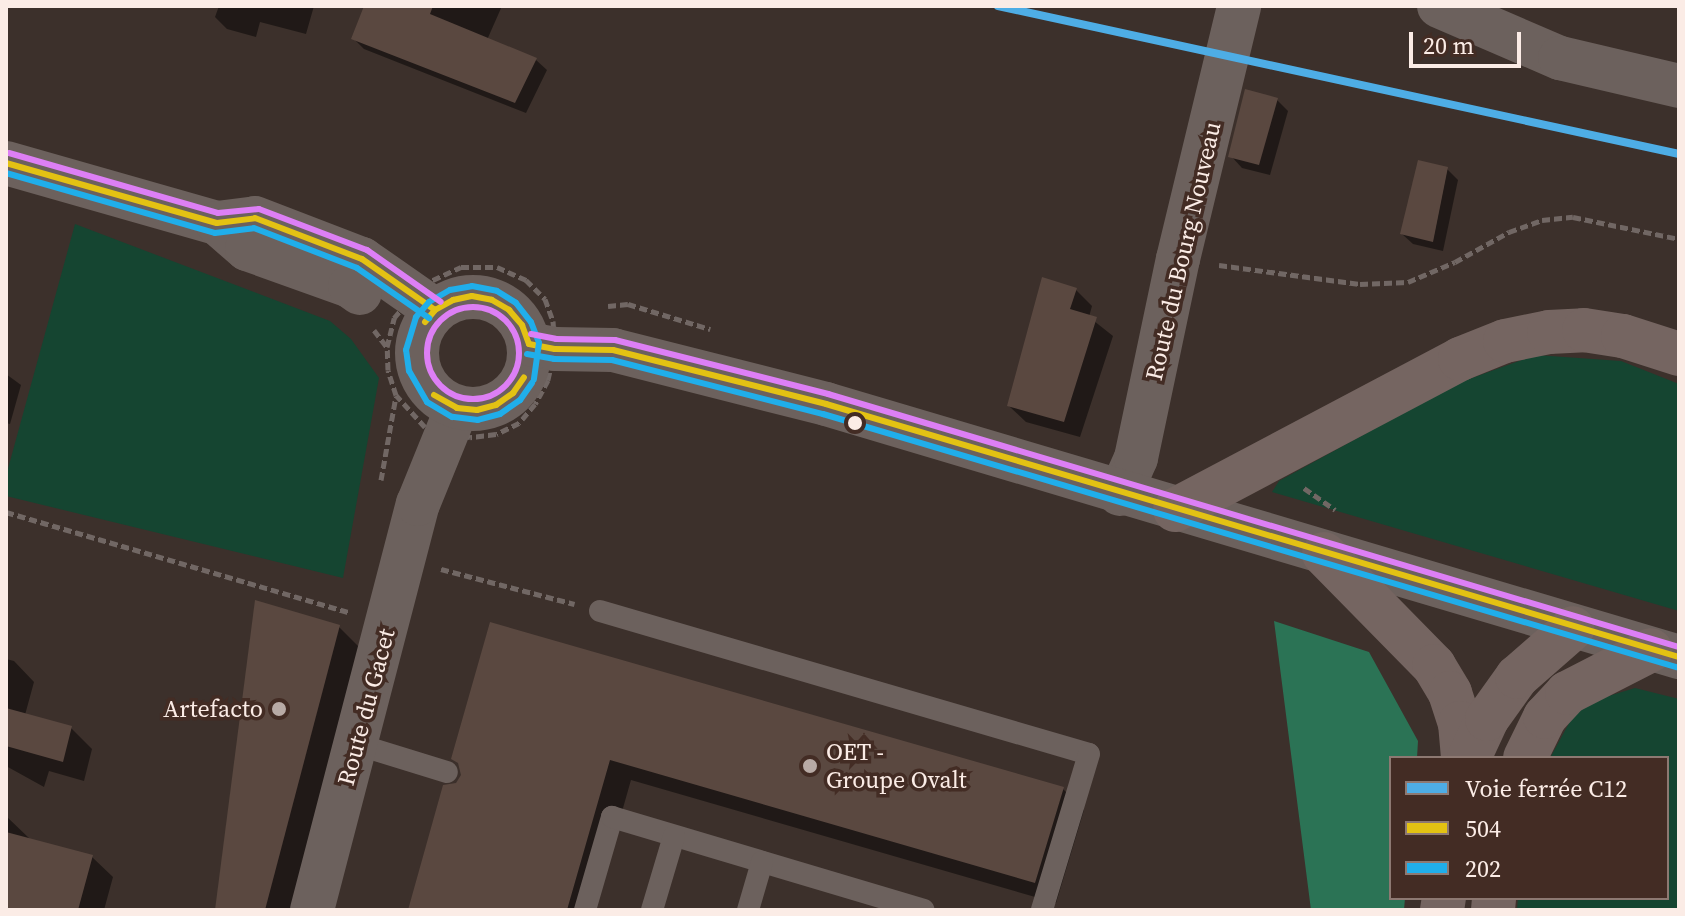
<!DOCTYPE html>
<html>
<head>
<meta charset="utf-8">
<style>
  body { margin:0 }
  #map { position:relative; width:1685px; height:916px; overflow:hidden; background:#3c302b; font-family:"Source Serif 4",serif }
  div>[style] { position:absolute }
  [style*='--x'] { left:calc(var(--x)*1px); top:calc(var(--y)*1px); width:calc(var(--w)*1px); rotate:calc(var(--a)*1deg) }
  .green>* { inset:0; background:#154531 }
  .forest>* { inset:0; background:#2b7355 }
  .shadow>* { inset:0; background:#0007 }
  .building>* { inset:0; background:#5a4840 }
  .path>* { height:5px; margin-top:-2.5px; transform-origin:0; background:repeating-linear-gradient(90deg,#716764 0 8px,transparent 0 12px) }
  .lane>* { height:22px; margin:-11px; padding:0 11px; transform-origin:11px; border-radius:11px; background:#6c615d }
  .street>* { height:44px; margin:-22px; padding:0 22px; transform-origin:22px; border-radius:22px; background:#6c615d }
  .secondary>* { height:44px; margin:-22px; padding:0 22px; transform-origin:22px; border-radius:22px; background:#6c615d }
  .secondary>.ring { margin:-22px; padding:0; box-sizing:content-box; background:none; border:44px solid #6c615d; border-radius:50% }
  .primary>* { height:44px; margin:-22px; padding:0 22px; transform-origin:22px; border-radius:22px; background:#756561 }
  .bus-1>* { height:6px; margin:-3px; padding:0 3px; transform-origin:3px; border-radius:3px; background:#e3c213 }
  .bus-2>* { height:6px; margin:-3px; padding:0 3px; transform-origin:3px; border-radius:3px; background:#20aeea }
  .bus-3>* { height:6px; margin:-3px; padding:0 3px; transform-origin:3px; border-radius:3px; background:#dd7ff5 }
  .bus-3>.ring { margin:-3px; padding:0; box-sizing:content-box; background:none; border:6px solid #dd7ff5; border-radius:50% }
  .rail-1>* { height:8px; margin:-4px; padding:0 4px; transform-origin:4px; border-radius:4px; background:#4eade5 }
  .dots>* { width:22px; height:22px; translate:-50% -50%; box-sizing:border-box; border:4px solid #432c24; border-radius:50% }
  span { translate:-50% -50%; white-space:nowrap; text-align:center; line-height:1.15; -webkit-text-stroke:7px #432c24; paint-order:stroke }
  .street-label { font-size:24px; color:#fbece6 }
  .poi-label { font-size:24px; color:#fbece6 }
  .right { translate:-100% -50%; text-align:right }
  .left { translate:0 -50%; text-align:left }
  .frame { position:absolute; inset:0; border:8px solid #fbece6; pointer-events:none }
  .legend { position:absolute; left:1389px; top:756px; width:280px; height:144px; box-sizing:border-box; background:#432c24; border:2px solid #8d7972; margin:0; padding:10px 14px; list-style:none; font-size:24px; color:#fbece6 }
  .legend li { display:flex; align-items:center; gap:16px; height:40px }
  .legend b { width:40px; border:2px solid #8d7972 }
  .scale { position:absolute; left:1409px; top:32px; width:112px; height:36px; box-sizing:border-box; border:4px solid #fbece6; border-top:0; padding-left:10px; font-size:24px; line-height:28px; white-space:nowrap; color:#fbece6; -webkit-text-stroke:6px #432c24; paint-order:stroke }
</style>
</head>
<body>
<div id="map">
  <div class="green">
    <i style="clip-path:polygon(75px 224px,330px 321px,351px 339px,379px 378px,343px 578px,6px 496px,6px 476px)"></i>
    <i style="clip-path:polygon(1536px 355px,1621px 361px,1679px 384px,1679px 611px,1272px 492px,1279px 481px,1458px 383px)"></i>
    <i style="clip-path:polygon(1635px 688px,1679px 699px,1679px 910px,1517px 910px,1518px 898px,1667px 898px,1667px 758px,1550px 758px,1579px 705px)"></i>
  </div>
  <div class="forest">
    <i style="clip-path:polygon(1274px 621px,1369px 652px,1418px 741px,1417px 758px,1391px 758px,1391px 898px,1405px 898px,1404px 910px,1311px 910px)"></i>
  </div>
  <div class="shadow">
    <i style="clip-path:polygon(219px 6px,314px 6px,306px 34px,260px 22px,256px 37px,227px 29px,215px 17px)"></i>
    <i style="clip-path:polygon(366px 6px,502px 6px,487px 40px,536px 60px,547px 70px,526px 113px,364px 49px,353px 38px)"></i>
    <i style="clip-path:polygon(1277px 100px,1288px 111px,1270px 175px,1242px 168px,1231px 156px)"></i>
    <i style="clip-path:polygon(1447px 169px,1458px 180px,1443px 251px,1413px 244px,1402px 234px)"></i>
    <i style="clip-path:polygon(1076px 290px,1092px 306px,1089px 317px,1113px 336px,1080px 437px,1026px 422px,1009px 406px)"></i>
    <i style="clip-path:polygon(6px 374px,21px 385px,10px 424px,6px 423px)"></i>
    <i style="clip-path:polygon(491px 624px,1063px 789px,1084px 810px,1056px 903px,631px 780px,594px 910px,410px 910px,463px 776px)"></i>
    <i style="clip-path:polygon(339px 627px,365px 653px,298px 910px,217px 910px)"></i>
    <i style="clip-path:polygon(6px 659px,14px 661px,34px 682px,25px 715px,71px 728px,92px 749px,84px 781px,49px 771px,44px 787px,6px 766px)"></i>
    <i style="clip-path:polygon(6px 816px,30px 839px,92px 857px,113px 877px,104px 910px,6px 910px)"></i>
  </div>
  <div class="building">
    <i style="clip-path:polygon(364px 6px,433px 6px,430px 14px,537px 58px,515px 103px,351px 39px)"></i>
    <i style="clip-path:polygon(1245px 89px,1278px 98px,1259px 165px,1228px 157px)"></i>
    <i style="clip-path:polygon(1418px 160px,1448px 167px,1433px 242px,1400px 234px)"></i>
    <i style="clip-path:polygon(1042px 277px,1077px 288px,1070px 309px,1097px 317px,1064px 422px,1007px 406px)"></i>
    <i style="clip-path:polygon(255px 600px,340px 625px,265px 910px,215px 910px)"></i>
    <i style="clip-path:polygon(490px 622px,1064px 787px,1035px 883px,610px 760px,567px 910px,408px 910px,443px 785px,456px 783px,461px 775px,458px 763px,451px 759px)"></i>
    <i style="clip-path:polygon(6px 708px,72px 726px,63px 762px,6px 746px)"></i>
    <i style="clip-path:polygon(6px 832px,93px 855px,78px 910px,6px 910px)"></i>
  </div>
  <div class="path">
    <i style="--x:1219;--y:265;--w:142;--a:7.7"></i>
    <i style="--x:1360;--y:284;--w:48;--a:-2.4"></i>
    <i style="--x:1408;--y:282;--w:51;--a:-23.1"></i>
    <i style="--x:1455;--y:262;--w:62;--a:-29.1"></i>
    <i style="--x:1509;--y:232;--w:35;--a:-20"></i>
    <i style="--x:1542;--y:220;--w:31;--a:-6"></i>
    <i style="--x:1573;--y:217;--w:108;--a:11.7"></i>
    <i style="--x:461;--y:267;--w:36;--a:0"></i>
    <i style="--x:497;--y:267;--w:32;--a:24"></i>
    <i style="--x:526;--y:280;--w:27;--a:45"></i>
    <i style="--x:545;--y:299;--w:23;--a:70"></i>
    <i style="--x:553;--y:321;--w:28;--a:86"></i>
    <i style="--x:555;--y:349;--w:32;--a:103"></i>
    <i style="--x:548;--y:380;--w:27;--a:118"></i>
    <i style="--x:535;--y:404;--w:25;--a:130"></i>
    <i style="--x:519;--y:423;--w:25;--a:154"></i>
    <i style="--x:496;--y:434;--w:26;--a:173"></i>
    <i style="--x:470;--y:437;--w:46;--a:-167.5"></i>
    <i style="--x:425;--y:427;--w:43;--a:-132.2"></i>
    <i style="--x:396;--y:395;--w:26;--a:-108"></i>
    <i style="--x:388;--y:370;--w:23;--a:-92"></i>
    <i style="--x:387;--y:347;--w:30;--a:-76"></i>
    <i style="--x:394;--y:318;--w:43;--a:-49.7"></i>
    <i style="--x:422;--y:285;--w:43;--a:-24.8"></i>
    <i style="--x:608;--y:306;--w:20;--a:-6"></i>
    <i style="--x:628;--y:304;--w:86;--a:17"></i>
    <i style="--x:374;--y:330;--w:21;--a:53"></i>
    <i style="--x:381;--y:480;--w:85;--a:-79.9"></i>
    <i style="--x:1304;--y:488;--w:38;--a:35"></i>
    <i style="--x:6;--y:512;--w:359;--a:16.3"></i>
    <i style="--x:441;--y:569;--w:138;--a:14.7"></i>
  </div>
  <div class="lane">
    <i style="--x:600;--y:611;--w:509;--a:16.3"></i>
    <i style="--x:1089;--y:754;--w:163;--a:106.8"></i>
    <i style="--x:356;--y:744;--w:95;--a:17.1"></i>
    <i style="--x:585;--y:910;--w:97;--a:-73.8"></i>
    <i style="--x:612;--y:817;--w:325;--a:16.6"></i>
    <i style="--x:652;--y:910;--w:77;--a:-73.4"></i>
    <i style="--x:748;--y:910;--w:50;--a:-73.7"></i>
  </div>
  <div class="street">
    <i style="--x:1439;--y:6;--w:132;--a:23.3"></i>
    <i style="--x:1560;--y:58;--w:122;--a:13.2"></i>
    <i style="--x:1120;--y:494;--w:39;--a:-66"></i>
    <i style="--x:1136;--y:458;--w:203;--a:-78.1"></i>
    <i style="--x:1178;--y:259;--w:260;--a:-76.4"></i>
    <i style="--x:312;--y:910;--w:420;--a:-75.4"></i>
    <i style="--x:418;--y:504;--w:104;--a:-67.9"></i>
  </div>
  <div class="secondary">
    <i style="--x:6;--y:163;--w:219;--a:15.9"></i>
    <i style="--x:217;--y:223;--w:38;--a:-7"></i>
    <i style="--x:255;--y:218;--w:115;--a:21"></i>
    <i style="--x:362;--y:259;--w:89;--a:34.9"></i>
    <i style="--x:217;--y:223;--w:40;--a:41"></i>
    <i style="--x:247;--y:249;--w:109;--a:19.8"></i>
    <i style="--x:350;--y:286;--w:12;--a:35"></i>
    <i class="ring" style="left:417px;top:297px;width:68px;height:68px"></i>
    <i style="--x:529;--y:344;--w:26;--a:11"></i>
    <i style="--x:555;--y:349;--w:58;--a:1"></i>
    <i style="--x:613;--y:350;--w:220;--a:14.2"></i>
    <i style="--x:826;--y:404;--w:890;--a:16.52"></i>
  </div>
  <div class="primary">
    <i style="--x:1175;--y:510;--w:323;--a:-27.9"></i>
    <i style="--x:1460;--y:359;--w:48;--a:-21.8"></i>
    <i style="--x:1505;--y:341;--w:45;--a:-11.6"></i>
    <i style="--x:1549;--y:332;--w:35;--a:-3"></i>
    <i style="--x:1584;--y:330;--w:39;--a:9"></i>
    <i style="--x:1623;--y:336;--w:59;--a:17.8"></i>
    <i style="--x:1324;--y:554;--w:157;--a:45.5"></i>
    <i style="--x:1434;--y:666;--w:31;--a:59"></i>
    <i style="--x:1450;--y:693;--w:32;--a:72"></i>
    <i style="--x:1460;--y:723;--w:35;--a:85"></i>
    <i style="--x:1469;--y:758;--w:43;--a:-65.2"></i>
    <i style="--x:1487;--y:719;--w:52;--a:-54.5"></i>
    <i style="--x:1517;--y:677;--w:74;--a:-41.2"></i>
    <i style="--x:1525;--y:758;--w:46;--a:-64"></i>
    <i style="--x:1545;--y:717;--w:33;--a:-47"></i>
    <i style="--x:1567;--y:693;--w:94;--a:-27.1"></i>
    <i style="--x:1442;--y:910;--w:12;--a:-81"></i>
    <i style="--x:1493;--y:910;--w:12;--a:-85"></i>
  </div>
  <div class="bus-1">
    <i style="--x:6;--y:163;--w:219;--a:15.9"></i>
    <i style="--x:217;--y:223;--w:38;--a:-7"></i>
    <i style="--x:255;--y:218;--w:115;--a:21"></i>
    <i style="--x:362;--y:259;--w:89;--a:34.9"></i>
    <i style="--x:425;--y:322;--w:16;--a:-50"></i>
    <i style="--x:435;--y:310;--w:21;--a:-29"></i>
    <i style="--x:453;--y:300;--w:19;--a:-12"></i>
    <i style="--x:472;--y:296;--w:20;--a:11"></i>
    <i style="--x:492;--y:300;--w:20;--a:30"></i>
    <i style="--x:509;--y:310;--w:20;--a:49"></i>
    <i style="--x:522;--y:325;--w:20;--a:70"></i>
    <i style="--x:529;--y:344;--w:26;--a:11"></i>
    <i style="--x:555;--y:349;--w:58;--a:1"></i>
    <i style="--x:613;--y:350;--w:220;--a:14.2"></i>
    <i style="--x:826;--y:404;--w:890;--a:16.52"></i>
    <i style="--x:434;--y:395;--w:26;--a:29"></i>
    <i style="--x:457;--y:408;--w:20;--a:6"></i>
    <i style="--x:477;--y:410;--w:20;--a:-15"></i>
    <i style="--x:496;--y:405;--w:21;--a:-35"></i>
    <i style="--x:513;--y:393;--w:19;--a:-55"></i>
  </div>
  <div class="bus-2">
    <i style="--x:6;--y:173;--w:217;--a:16"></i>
    <i style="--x:215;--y:233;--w:39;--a:-7"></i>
    <i style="--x:254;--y:228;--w:110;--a:21.2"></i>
    <i style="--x:357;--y:268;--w:88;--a:34.8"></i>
    <i style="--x:527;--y:354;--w:27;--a:10"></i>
    <i style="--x:554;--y:359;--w:58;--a:1"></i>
    <i style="--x:612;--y:360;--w:218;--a:14.4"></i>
    <i style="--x:823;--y:414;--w:890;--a:16.52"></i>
    <i style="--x:532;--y:383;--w:21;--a:125"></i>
    <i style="--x:520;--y:400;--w:24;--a:145"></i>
    <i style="--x:500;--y:414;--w:23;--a:165"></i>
    <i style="--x:478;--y:420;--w:26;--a:-173"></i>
    <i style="--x:452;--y:417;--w:29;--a:-149"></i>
    <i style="--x:427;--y:402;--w:36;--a:-120"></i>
    <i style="--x:409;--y:371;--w:21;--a:-98"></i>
    <i style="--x:406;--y:350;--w:34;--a:-73"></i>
    <i style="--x:416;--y:317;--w:20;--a:-49"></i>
    <i style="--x:429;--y:302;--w:24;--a:-30"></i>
    <i style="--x:450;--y:290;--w:22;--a:-10"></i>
    <i style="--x:472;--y:286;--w:25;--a:11"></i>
    <i style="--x:497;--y:291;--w:22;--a:32"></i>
    <i style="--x:516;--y:303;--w:24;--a:52"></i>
    <i style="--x:531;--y:322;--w:22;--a:69"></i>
    <i style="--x:539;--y:343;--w:37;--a:98"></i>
  </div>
  <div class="bus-3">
    <i style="--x:9;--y:153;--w:217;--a:16"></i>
    <i style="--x:218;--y:213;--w:41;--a:-5.6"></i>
    <i style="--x:259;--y:209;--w:116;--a:20.8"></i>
    <i style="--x:367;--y:250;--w:90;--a:35.1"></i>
    <i class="ring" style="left:427px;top:307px;width:86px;height:86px"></i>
    <i style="--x:531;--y:334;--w:25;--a:11"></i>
    <i style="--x:556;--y:339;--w:59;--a:1"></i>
    <i style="--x:615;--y:340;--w:220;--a:14.2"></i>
    <i style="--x:828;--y:394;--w:888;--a:16.56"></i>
  </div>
  <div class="rail-1">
    <i style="--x:998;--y:6;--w:697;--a:12.26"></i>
  </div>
  <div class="dots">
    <i style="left:855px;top:423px;background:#fbece6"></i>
    <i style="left:279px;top:709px;background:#b8aaa5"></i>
    <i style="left:810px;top:766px;background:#b8aaa5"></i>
  </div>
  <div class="street-label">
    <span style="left:1183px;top:251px;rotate:-77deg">Route du Bourg Nouveau</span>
    <span style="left:366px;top:707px;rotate:-75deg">Route du Gacet</span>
  </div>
  <div class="poi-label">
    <span class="right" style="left:263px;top:709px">Artefacto</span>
    <span class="left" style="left:826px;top:766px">OET -<br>Groupe Ovalt</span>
  </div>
  <div class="frame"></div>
  <ul class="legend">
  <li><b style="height:10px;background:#4eade5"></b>Voie ferrée C12</li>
  <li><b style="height:10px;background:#e3c213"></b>504</li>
  <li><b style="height:10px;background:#20aeea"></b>202</li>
  </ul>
  <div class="scale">20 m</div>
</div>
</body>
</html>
